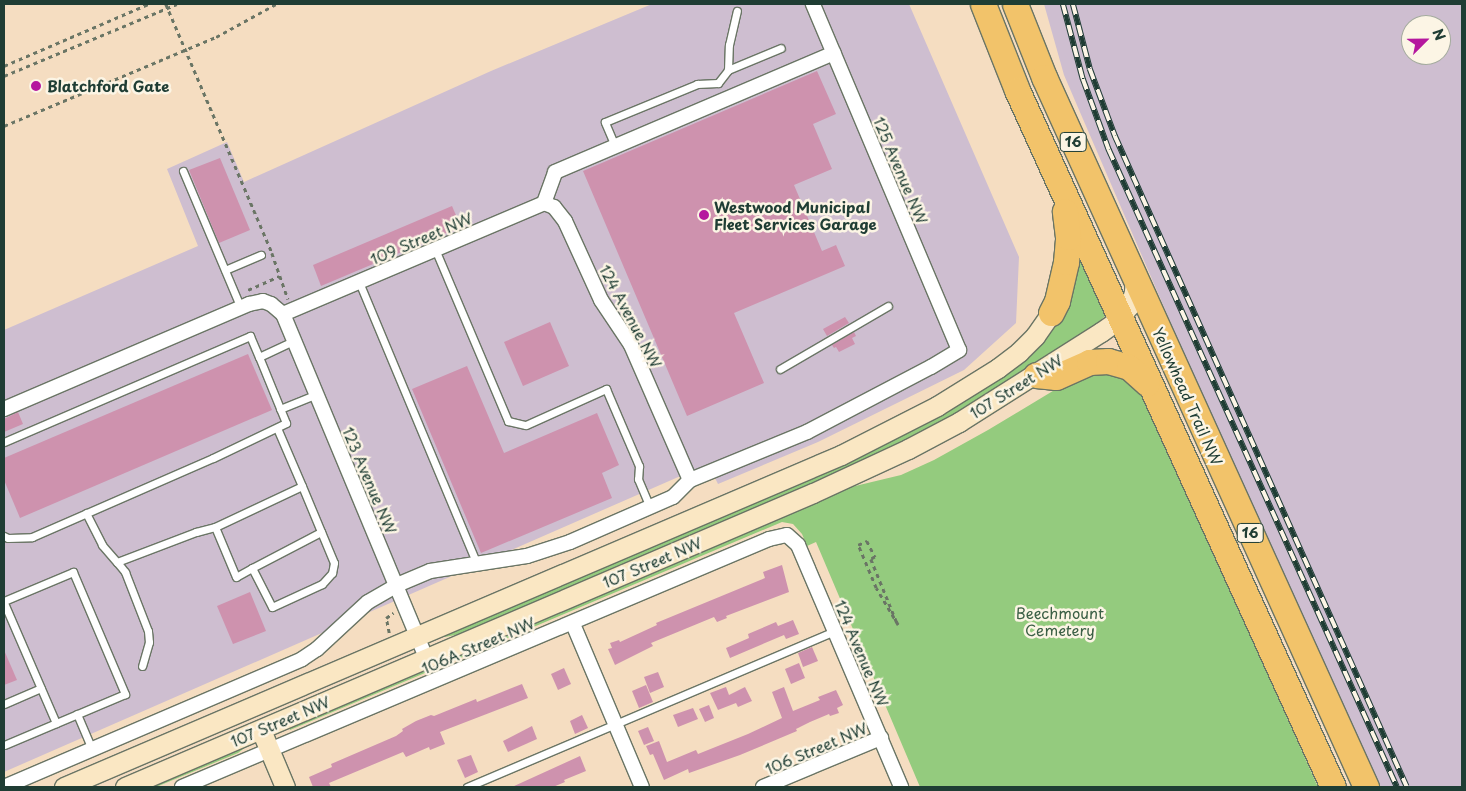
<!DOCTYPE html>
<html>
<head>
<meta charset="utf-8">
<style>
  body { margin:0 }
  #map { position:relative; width:1466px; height:791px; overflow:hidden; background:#f5ddc1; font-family:"Playpen Sans",sans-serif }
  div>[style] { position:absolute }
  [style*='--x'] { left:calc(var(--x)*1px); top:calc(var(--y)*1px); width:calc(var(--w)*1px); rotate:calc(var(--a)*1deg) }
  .industrial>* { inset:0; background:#cebed0 }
  .green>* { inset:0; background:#94cb7e }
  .building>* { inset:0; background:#ce92ae }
  .path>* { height:2.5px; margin-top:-1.25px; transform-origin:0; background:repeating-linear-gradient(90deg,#6a7565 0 4px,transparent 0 8px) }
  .roads { filter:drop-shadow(1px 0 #6a7565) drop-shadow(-1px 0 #6a7565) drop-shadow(0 1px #6a7565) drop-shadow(0 -1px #6a7565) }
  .lane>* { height:7px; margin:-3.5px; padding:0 3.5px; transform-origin:3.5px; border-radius:3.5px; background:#fff }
  .street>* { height:14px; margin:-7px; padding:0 7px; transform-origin:7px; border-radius:7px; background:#fff }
  .secondary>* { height:19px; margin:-9.5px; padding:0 9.5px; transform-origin:9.5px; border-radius:9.5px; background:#fae7c3 }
  .highway>* { height:25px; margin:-12.5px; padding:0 12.5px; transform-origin:12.5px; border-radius:12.5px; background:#f2c36a }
  .rail>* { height:5.5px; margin-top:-2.75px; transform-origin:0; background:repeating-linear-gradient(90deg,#fcf5e5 0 11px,#1f3d34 0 22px); box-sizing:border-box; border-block:1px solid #1f3d34 }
  .dots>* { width:14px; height:14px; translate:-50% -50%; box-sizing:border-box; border:2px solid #fcf5e5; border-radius:50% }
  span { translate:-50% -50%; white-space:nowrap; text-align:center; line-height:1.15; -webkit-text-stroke:5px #fcf5e5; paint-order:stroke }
  .shield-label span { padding:1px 4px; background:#fcf5e5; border:1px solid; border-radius:4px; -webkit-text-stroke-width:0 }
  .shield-label { font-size:14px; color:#1f3d34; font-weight:700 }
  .poi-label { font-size:15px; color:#1f3d34; font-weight:700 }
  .left { translate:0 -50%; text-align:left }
  .street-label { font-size:15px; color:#1f3d34 }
  .park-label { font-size:15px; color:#3c6046 }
  .frame { position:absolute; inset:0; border:5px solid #1f3d34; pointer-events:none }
  .north { position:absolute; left:1401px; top:15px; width:50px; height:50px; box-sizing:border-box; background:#fcf5e5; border:1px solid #a4ab9e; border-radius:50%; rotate:67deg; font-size:14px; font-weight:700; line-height:20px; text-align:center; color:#1f3d34 }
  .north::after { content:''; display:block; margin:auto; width:18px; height:22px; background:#b5179e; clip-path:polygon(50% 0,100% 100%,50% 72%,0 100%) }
</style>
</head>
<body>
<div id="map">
  <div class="industrial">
    <i style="clip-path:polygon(652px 4px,909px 4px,1019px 257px,1016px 323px,964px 370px,818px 442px,718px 484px,708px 464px,4px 772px,4px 330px,198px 246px,167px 169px,227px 142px,244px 182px,491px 71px)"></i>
    <i style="clip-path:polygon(evenodd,1044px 4px,1462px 4px,1462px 787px,1381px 787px,1195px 379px,1064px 75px,1044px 4px,1411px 25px,1441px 25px,1441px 55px,1411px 55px,1411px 25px)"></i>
  </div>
  <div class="green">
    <i style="clip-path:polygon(1076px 250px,1106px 315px,1097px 324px,992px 392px,941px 422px,867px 459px,769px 503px,460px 634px,445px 637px,445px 632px,1005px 374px)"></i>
    <i style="clip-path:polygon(1117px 372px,1144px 394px,1145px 401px,1318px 787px,920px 787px,816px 542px,807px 546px,802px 534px,793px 524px,782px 522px,290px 730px,289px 728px,292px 724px,801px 508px,851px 487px,901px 475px,934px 460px,988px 430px,1081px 374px)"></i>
    <i style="clip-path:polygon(247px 746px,238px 753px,156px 787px,142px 787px,235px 748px)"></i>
  </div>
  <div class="building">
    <i style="clip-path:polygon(817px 71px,836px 114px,813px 124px,832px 169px,794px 185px,822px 251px,836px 245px,845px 266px,734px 313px,764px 383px,687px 416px,583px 171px)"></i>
    <i style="clip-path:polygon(220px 158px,250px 230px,219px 243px,189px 170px)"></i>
    <i style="clip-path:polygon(452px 206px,461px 227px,321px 286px,313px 265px)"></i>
    <i style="clip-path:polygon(845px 317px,849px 323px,827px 336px,823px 329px)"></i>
    <i style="clip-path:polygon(550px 322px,569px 366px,523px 386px,504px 342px)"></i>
    <i style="clip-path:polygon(854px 332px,856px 336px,852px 338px,855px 344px,839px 352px,836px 347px,834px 348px,832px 345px)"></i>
    <i style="clip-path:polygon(248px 354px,272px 410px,20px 518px,4px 480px,4px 458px)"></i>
    <i style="clip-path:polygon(467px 366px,504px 453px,597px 413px,619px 465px,602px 473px,612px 498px,481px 553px,412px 389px)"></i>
    <i style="clip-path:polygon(18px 412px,23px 424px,4px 432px,4px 419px)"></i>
    <i style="clip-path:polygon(782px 565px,789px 592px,726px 616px,727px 618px,717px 622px,714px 617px,651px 643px,653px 646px,615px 665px,608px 649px,612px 648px,610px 643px,619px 640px,620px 642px,657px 625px,656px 623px,765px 578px,763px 572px)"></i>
    <i style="clip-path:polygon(250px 592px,266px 631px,233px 644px,217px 606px)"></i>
    <i style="clip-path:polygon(793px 620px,799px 634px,786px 639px,784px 635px,730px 658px,726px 648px,749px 638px,748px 634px,776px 622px,778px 626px)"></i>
    <i style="clip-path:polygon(812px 647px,818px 661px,803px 667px,798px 653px)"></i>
    <i style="clip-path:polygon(4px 650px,17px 680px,4px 685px)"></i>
    <i style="clip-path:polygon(799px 663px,805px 678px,791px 684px,785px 669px)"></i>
    <i style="clip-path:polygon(564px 668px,571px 684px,558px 690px,551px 674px)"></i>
    <i style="clip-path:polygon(658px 672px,664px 687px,650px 693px,644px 677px)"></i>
    <i style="clip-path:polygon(522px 684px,528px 698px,440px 732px,445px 744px,430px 750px,429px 747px,406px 757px,403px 752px,329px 783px,331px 787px,313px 787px,309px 777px,332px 767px,331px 764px,396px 736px,403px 731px,402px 729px,416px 721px,431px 715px,434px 716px,476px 699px,477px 702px)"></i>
    <i style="clip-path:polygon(646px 685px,653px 702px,639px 708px,632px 691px)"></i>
    <i style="clip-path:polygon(726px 687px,729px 695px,745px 687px,752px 701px,738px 707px,736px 703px,718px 710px,710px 693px)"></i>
    <i style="clip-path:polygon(784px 687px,793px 711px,820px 700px,818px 697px,836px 690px,843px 705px,837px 708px,839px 713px,830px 716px,829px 714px,810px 722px,796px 729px,797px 731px,740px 755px,689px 773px,688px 769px,664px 780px,653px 754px,650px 755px,646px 746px,659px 741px,667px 762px,696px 750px,698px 754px,748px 734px,782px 718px,772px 692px)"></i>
    <i style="clip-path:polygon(709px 705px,714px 718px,705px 722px,699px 709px)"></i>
    <i style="clip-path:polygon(693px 708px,698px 719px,678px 727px,673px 715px)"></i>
    <i style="clip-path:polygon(582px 715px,588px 728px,575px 734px,570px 721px)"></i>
    <i style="clip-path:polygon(532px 726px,537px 739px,508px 752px,503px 741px)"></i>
    <i style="clip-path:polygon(648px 727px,654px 741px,644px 745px,638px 731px)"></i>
    <i style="clip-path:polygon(471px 755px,478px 772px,465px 778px,457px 760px)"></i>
    <i style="clip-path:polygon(580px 756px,586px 771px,564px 780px,565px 782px,553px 787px,512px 787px)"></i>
  </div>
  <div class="path">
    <i style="--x:166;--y:4;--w:271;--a:66.9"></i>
    <i style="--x:272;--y:253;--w:49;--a:70.8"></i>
    <i style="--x:4;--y:66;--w:158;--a:-23.2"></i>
    <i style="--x:4;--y:76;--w:187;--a:-22.6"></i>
    <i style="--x:4;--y:126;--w:230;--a:-22.8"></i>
    <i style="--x:216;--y:37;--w:68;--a:-28.8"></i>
    <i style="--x:248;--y:290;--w:34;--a:-24"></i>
    <i style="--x:867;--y:541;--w:18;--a:63"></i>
    <i style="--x:875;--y:557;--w:4;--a:153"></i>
    <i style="--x:871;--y:559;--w:71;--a:67.8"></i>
    <i style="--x:898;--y:625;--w:43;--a:-120.7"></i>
    <i style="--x:876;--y:588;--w:47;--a:-112.7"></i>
    <i style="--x:858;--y:545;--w:10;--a:-24"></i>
    <i style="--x:389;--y:633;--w:15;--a:-101"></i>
    <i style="--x:386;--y:618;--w:9;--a:-36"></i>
  </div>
  <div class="roads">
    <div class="lane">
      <i style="--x:728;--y:70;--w:57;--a:-22.5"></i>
      <i style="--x:615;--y:146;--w:26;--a:-113"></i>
      <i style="--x:605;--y:122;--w:100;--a:-22.4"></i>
      <i style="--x:697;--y:84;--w:21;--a:-3"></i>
      <i style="--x:718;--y:83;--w:16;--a:-52"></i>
      <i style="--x:728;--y:70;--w:25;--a:-88"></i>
      <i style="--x:729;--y:45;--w:35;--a:-77"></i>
      <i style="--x:183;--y:171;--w:149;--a:67.1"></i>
      <i style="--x:435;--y:249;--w:187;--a:67"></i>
      <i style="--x:508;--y:421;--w:18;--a:13"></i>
      <i style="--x:526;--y:425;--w:88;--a:-24.2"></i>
      <i style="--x:606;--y:389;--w:84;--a:66.8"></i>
      <i style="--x:639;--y:466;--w:13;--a:94"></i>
      <i style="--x:638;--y:479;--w:30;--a:67"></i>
      <i style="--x:225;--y:270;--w:39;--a:-23"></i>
      <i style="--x:359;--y:282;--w:306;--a:67.3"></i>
      <i style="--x:780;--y:369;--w:125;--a:-30.3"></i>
      <i style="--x:280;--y:409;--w:40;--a:-22"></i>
      <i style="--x:277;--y:428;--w:63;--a:66.7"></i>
      <i style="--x:302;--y:486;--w:83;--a:67.4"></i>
      <i style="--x:334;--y:563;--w:10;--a:101"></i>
      <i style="--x:332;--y:573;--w:15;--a:132"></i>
      <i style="--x:322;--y:584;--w:55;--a:155.3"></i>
      <i style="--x:272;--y:607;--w:44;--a:-117.1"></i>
      <i style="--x:252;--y:568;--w:78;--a:-27.6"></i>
      <i style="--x:4;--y:442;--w:268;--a:-23.3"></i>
      <i style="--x:250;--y:336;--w:23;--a:67"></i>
      <i style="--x:86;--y:513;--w:36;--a:63"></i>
      <i style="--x:102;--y:545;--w:23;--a:49"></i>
      <i style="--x:117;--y:562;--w:85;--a:-20.8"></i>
      <i style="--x:196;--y:532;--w:20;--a:-15"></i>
      <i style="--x:4;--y:536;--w:4;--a:27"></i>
      <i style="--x:8;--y:538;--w:24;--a:-2"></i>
      <i style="--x:32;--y:537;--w:197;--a:-23.6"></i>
      <i style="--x:213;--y:458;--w:81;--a:-25.6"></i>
      <i style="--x:286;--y:423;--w:71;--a:-112.2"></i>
      <i style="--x:259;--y:357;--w:38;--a:-25"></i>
      <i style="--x:117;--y:562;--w:13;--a:51"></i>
      <i style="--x:125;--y:572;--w:63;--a:68.7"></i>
      <i style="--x:148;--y:631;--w:11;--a:85"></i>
      <i style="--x:149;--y:642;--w:25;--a:106"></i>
      <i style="--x:252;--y:568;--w:18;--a:151"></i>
      <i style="--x:236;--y:577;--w:54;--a:-112.8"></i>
      <i style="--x:215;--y:527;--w:96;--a:-25.2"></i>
      <i style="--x:4;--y:601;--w:75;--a:-22.8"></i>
      <i style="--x:73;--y:572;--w:133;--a:66.9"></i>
      <i style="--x:125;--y:694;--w:131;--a:157.1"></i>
      <i style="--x:4;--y:603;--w:131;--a:66.6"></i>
      <i style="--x:4;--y:704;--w:40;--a:-23.4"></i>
      <i style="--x:77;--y:714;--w:39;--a:67"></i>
      <i style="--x:467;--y:787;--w:400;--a:-23"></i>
    </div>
    <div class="street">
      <i style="--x:544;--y:203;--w:11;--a:22"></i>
      <i style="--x:554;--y:207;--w:18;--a:52"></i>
      <i style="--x:565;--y:221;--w:87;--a:65.5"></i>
      <i style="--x:601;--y:300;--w:54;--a:56.3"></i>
      <i style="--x:631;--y:345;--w:147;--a:66.4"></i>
      <i style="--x:283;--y:314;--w:284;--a:-23"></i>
      <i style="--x:544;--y:203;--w:33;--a:-70"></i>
      <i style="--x:555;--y:172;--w:303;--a:-23.1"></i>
      <i style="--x:4;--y:409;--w:267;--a:-23.2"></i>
      <i style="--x:249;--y:304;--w:14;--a:-12"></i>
      <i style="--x:263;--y:301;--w:9;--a:21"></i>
      <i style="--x:271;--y:304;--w:16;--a:40"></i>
      <i style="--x:283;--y:314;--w:373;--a:67.4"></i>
      <i style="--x:573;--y:624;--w:177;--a:67.1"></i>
      <i style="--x:4;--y:787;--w:324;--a:-23.2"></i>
      <i style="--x:302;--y:659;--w:18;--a:-34"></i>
      <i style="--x:317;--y:649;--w:69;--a:-42.7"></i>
      <i style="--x:368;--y:602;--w:34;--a:-30"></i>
      <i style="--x:397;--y:585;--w:36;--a:-23"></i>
      <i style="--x:430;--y:571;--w:98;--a:-8.8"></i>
      <i style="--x:527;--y:556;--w:45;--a:-18"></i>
      <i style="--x:570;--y:542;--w:112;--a:-23.6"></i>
      <i style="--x:673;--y:497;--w:24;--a:-45"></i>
      <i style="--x:690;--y:480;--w:126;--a:-22.3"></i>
      <i style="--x:807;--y:432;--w:140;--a:-27.7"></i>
      <i style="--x:931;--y:367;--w:33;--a:-31"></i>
      <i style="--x:959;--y:350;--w:376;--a:-112.9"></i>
      <i style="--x:182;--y:787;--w:637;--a:-22.9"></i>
      <i style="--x:769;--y:539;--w:18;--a:-13"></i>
      <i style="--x:787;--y:535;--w:15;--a:42"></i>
      <i style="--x:798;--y:545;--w:263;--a:66.9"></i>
      <i style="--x:763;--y:787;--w:128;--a:-22.6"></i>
    </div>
    <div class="secondary">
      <i style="--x:261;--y:730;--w:62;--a:67.2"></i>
      <i style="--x:64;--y:787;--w:845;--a:-23.14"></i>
      <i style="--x:841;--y:455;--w:108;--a:-27"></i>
      <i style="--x:937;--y:406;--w:72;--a:-31.9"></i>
      <i style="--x:998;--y:368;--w:26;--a:-37"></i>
      <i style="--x:1019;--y:352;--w:23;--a:-45"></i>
      <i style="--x:1035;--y:336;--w:28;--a:-55"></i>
      <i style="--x:125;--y:787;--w:748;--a:-23.14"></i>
      <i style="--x:813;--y:493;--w:105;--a:-24.9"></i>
      <i style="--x:908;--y:449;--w:58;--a:-27.9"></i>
      <i style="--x:959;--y:422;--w:168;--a:-32.4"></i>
      <i style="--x:1101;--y:332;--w:16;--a:-35"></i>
      <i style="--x:1114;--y:323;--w:24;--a:-48"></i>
      <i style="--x:1130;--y:305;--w:14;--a:-73"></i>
      <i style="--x:1134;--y:292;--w:14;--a:-86"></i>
    </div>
    <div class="highway">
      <i style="--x:983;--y:4;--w:92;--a:68.4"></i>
      <i style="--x:1017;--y:90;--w:765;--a:65.61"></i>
      <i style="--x:1015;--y:4;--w:79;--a:68.3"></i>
      <i style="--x:1044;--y:77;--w:780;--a:65.6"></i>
      <i style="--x:1051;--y:313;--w:13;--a:-63"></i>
      <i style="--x:1057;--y:301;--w:40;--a:-77"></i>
      <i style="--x:1066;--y:262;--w:25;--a:-85"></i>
      <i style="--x:1068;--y:237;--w:26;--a:-97"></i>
      <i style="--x:1036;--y:375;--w:20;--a:6"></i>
      <i style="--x:1056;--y:377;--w:36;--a:-24"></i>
      <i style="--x:1089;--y:362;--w:19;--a:-3"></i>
      <i style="--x:1108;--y:361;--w:22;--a:16"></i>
      <i style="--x:1129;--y:367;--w:24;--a:42"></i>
    </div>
  </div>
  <div class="rail">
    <i style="--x:1063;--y:4;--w:78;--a:75.1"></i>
    <i style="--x:1083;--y:79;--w:76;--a:69.9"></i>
    <i style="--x:1109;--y:150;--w:699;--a:65.67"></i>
    <i style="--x:1073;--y:4;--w:67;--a:75.3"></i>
    <i style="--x:1090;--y:69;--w:72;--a:69.5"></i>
    <i style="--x:1115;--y:136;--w:713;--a:65.84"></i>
  </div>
  <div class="dots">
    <i style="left:36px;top:86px;background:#b5179e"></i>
    <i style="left:704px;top:215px;background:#b5179e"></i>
  </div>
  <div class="shield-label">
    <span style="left:1073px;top:142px">16</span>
    <span style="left:1250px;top:533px">16</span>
  </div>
  <div class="poi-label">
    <span class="left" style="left:47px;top:86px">Blatchford Gate</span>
    <span class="left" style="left:714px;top:215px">Westwood Municipal<br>Fleet Services Garage</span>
  </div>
  <div class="street-label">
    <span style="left:901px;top:170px;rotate:67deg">125 Avenue NW</span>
    <span style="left:421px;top:238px;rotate:-23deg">109 Street NW</span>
    <span style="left:631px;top:316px;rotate:62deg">124 Avenue NW</span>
    <span style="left:1016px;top:386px;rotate:-32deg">107 Street NW</span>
    <span style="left:1188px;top:396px;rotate:66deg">Yellowhead Trail NW</span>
    <span style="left:370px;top:480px;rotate:67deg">123 Avenue NW</span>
    <span style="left:652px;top:562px;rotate:-23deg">107 Street NW</span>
    <span style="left:478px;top:645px;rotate:-23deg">106A Street NW</span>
    <span style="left:862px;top:653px;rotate:67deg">124 Avenue NW</span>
    <span style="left:280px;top:721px;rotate:-23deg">107 Street NW</span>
    <span style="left:816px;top:748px;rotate:-23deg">106 Street NW</span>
  </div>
  <div class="park-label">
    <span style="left:1060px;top:621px">Beechmount<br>Cemetery</span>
  </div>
  <div class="frame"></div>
  <div class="north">N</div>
</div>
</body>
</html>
